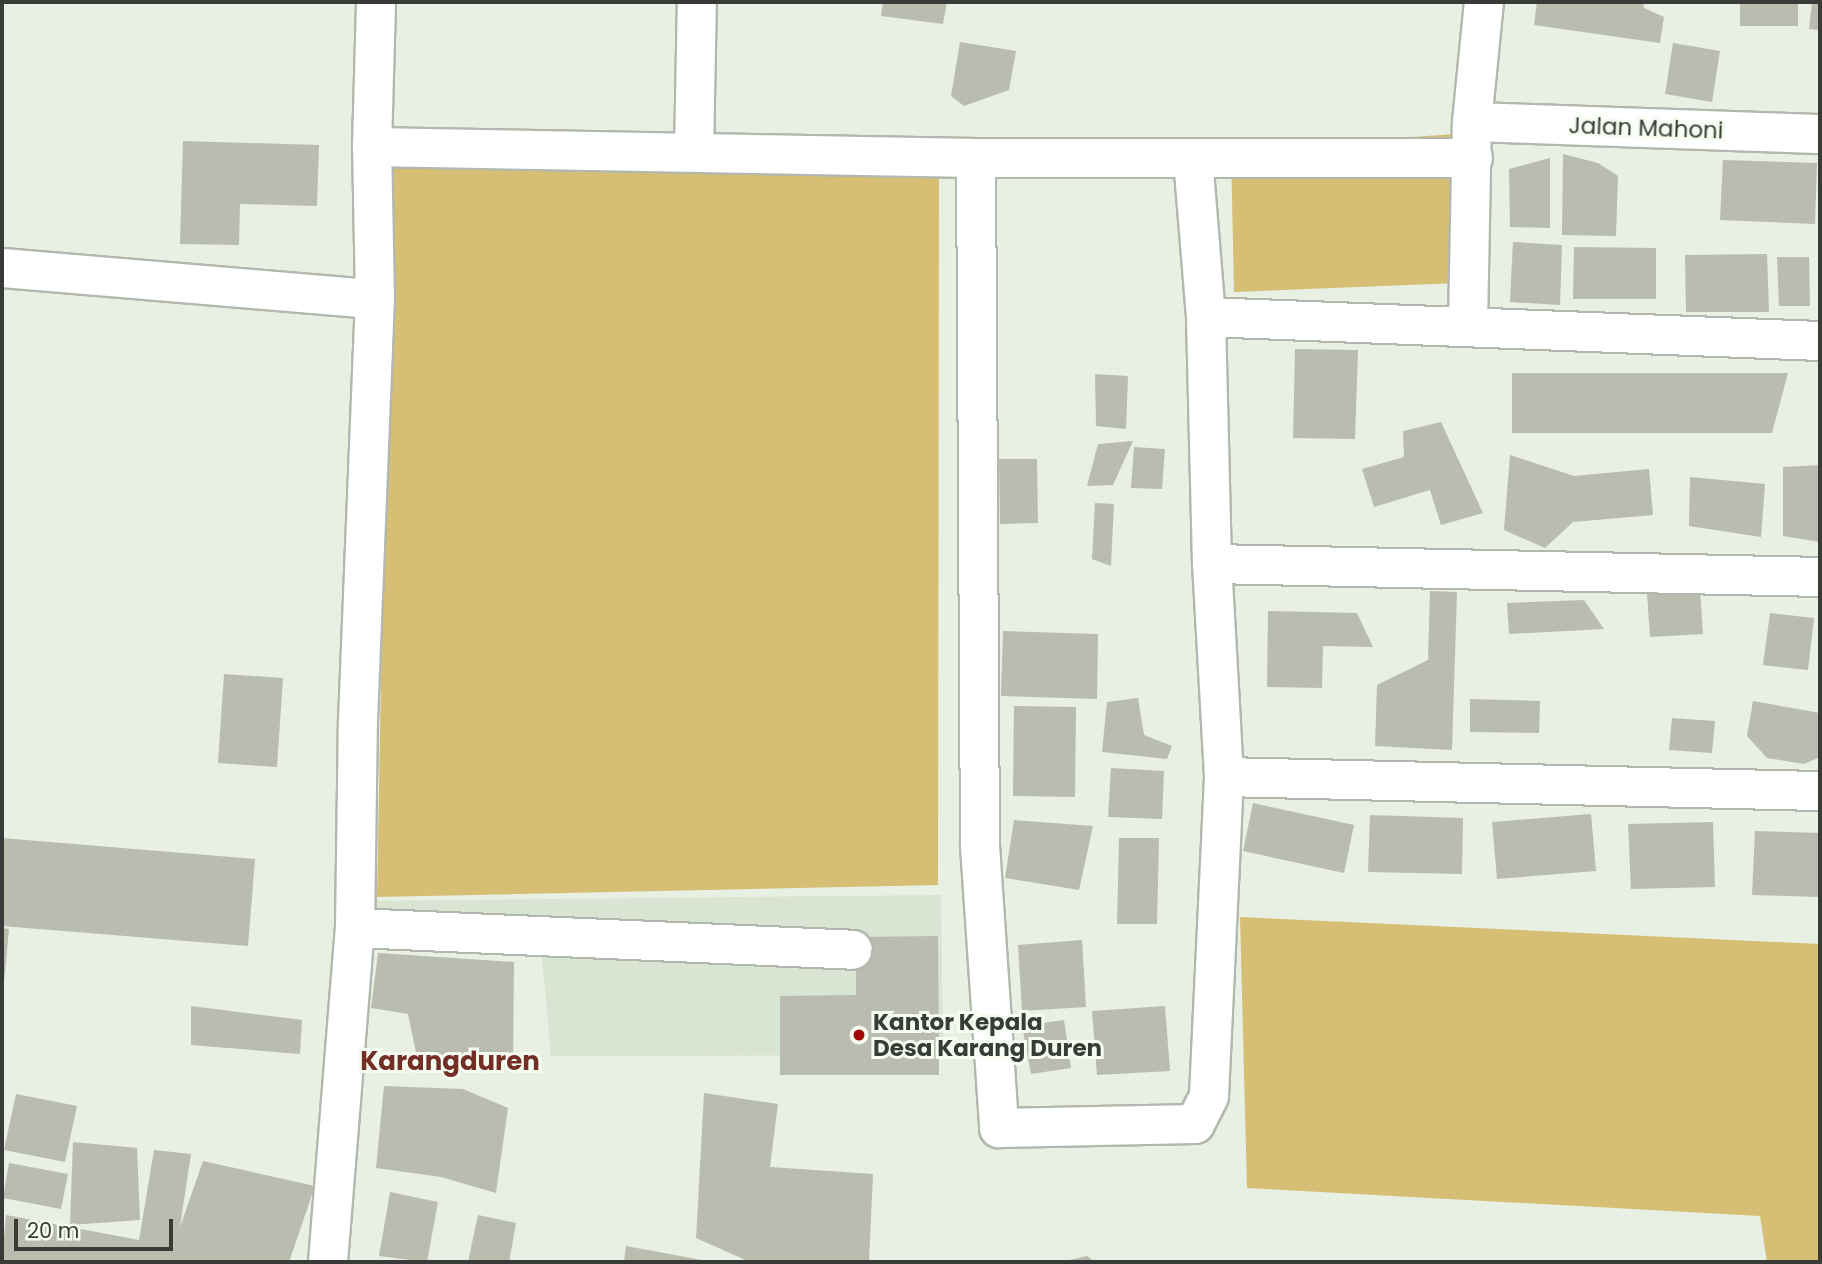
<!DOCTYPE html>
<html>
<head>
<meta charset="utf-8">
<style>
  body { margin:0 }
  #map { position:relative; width:1822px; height:1264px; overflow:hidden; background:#e8efe3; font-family:Poppins,sans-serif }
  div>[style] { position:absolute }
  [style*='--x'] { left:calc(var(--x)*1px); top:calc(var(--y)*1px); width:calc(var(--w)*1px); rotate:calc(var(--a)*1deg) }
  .built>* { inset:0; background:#d9e4d2 }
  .green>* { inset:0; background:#d6be75 }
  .building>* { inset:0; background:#babcaf }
  .roads { filter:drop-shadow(2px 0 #b1b8ad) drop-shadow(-2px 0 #b1b8ad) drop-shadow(0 2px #b1b8ad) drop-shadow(0 -2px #b1b8ad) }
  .minor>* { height:38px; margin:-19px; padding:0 19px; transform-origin:19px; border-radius:19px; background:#fff }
  .dots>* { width:19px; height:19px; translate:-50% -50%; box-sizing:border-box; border:4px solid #f5fdf0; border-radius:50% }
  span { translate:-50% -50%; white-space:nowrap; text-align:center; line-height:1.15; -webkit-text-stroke:6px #f5fdf0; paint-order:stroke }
  .street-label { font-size:23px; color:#383b36 }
  .poi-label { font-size:23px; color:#383b36; font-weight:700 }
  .left { translate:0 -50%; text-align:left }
  .quarter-label { font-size:26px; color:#732e26; font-weight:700 }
  .frame { position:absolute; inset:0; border:4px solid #383b36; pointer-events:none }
  .scale { position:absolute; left:14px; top:1219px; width:159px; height:32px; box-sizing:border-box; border:4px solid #383b36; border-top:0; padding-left:9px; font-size:21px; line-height:24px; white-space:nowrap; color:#383b36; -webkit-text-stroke:5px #f5fdf0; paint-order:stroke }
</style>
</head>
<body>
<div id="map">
  <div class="built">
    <i style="clip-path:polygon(941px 895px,943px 1055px,551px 1056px,540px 935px,373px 935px,362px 901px)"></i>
  </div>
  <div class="green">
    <i style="clip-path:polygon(1456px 134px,1458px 283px,1234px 292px,1231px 149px)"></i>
    <i style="clip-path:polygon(391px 140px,939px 154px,938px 885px,377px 897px)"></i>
    <i style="clip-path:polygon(1240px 917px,1820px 944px,1820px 1262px,1767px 1262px,1760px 1216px,1247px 1188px)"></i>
  </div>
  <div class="building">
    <i style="clip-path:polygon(883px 2px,947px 2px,943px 24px,881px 16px)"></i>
    <i style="clip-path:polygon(1537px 2px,1643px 2px,1644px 8px,1664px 17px,1660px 43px,1534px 25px)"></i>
    <i style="clip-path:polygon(1740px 2px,1798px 2px,1798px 26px,1740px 26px)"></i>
    <i style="clip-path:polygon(1812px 2px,1820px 2px,1820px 30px,1809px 29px)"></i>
    <i style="clip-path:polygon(960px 42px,1016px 51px,1009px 90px,964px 106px,951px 96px)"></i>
    <i style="clip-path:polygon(1673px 43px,1720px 51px,1712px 102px,1665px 94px)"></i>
    <i style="clip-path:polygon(183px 141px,319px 145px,317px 206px,240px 204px,239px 245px,180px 244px)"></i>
    <i style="clip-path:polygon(1563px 154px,1598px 163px,1618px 176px,1616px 236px,1562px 235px)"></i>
    <i style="clip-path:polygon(1550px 158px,1550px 228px,1510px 227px,1509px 169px)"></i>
    <i style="clip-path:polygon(1723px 160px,1817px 163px,1815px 224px,1720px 220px)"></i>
    <i style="clip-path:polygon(1513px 242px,1562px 245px,1560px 305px,1510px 302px)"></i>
    <i style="clip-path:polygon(1574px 247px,1656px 248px,1656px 299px,1573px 299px)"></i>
    <i style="clip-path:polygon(1767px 254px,1769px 312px,1686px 312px,1685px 255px)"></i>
    <i style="clip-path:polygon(1777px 257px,1809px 257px,1810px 306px,1779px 306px)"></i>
    <i style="clip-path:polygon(1295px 349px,1358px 350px,1355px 439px,1293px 438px)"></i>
    <i style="clip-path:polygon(1512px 373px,1788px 373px,1772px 433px,1512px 433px)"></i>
    <i style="clip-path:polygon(1095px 374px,1128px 376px,1126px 429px,1096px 426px)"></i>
    <i style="clip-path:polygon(1441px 422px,1483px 513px,1441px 525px,1430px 490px,1374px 507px,1362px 469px,1404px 457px,1403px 431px)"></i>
    <i style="clip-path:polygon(1133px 441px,1113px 485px,1087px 486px,1098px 444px)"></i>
    <i style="clip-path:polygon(1134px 447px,1165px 449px,1162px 489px,1131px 488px)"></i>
    <i style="clip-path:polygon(1510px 455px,1574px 476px,1649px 469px,1653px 515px,1573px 522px,1545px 548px,1504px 530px)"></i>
    <i style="clip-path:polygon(999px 459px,1037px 459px,1038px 523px,1000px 524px)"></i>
    <i style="clip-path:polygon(1820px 465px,1820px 542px,1783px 536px,1783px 467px)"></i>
    <i style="clip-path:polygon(1690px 477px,1765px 484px,1761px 537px,1689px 526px)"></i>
    <i style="clip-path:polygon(1095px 503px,1114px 504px,1111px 566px,1092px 559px)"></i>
    <i style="clip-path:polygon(1700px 589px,1703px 634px,1650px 637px,1647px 593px)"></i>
    <i style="clip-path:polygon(1430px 591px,1457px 592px,1452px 750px,1375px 746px,1377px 685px,1428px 660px)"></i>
    <i style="clip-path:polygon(1584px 600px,1604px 629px,1509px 634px,1507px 603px)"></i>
    <i style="clip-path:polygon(1268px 611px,1357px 613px,1373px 647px,1323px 646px,1322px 688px,1267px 687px)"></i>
    <i style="clip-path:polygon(1770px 613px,1814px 618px,1808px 670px,1763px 665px)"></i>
    <i style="clip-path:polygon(1003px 631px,1098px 634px,1097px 699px,1001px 696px)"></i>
    <i style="clip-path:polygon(224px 674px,283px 678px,277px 767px,218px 763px)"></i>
    <i style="clip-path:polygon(1138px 698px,1144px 735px,1172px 746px,1167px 759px,1102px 752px,1107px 702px)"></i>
    <i style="clip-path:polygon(1470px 699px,1540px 701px,1539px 733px,1470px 732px)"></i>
    <i style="clip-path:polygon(1753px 701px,1820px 713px,1820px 757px,1804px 764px,1767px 758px,1747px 736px)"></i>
    <i style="clip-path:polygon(1014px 706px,1076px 707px,1075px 797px,1013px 796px)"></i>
    <i style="clip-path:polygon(1672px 718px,1715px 721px,1712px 753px,1669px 750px)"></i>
    <i style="clip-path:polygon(1111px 768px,1164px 771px,1162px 819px,1108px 817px)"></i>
    <i style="clip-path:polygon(1253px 803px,1354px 825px,1344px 873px,1243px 851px)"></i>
    <i style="clip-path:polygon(1591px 814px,1596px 871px,1497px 879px,1492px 822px)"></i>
    <i style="clip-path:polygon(1370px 815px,1463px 818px,1462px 874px,1368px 872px)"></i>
    <i style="clip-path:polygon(1014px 820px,1093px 826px,1079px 890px,1005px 878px)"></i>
    <i style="clip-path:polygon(1713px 822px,1715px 887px,1631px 889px,1628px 824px)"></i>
    <i style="clip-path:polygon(1755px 831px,1820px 833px,1820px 897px,1752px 895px)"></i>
    <i style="clip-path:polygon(2px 838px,255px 859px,248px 946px,2px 926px)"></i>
    <i style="clip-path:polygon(1119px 838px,1159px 838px,1157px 924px,1117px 924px)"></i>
    <i style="clip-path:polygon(2px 928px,9px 929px,4px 983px,2px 983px)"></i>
    <i style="clip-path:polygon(938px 936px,939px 1075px,780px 1075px,780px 996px,856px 995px,856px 937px)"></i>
    <i style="clip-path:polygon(1082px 940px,1086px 1007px,1022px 1011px,1018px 945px)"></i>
    <i style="clip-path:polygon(378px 953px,514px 962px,513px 1067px,418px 1062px,408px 1014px,371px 1008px)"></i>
    <i style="clip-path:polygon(191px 1006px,302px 1020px,300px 1054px,191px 1045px)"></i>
    <i style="clip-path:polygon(1165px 1006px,1170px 1071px,1097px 1075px,1092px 1011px)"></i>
    <i style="clip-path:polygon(1064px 1020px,1071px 1068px,1031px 1074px,1022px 1026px)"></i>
    <i style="clip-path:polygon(384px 1086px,463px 1089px,508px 1108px,496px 1193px,441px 1177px,376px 1168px)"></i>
    <i style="clip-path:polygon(704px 1093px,778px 1104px,770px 1167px,873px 1174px,869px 1262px,750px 1262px,696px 1238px)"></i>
    <i style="clip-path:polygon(16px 1094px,77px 1106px,65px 1162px,4px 1150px)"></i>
    <i style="clip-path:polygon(73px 1142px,137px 1148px,140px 1220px,70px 1225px)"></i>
    <i style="clip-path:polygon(154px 1150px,191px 1154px,180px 1227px,203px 1161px,315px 1186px,289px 1262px,2px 1262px,6px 1215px,139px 1240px)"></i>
    <i style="clip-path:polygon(9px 1163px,68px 1174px,61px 1209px,3px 1198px)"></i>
    <i style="clip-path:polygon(390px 1192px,438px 1202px,427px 1262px,379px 1256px)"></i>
    <i style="clip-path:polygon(478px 1215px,516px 1223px,509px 1262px,468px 1262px)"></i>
    <i style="clip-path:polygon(626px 1246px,707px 1261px,707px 1262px,624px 1262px)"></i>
    <i style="clip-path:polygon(1087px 1256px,1095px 1262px,1066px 1262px,1065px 1261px)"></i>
  </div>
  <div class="roads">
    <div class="minor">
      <i style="--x:1472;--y:122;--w:348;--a:2"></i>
      <i style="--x:372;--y:147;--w:604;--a:1.04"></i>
      <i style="--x:976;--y:158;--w:497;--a:0"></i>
      <i style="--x:694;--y:152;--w:150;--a:-88.9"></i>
      <i style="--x:976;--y:158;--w:688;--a:89.67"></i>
      <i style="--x:980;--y:846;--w:283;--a:86.1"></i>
      <i style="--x:999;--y:1128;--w:196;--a:-1.2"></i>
      <i style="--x:1195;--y:1124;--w:31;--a:-63"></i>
      <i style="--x:1209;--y:1096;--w:319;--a:-87.3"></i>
      <i style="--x:1224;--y:777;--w:213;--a:-93.2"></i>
      <i style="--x:1212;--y:564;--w:247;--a:-91.4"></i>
      <i style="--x:1206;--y:317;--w:159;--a:-94.7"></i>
      <i style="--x:2;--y:268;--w:374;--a:4.8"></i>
      <i style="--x:1206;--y:317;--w:614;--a:2.24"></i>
      <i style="--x:1468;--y:325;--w:203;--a:-88.9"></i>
      <i style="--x:1472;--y:122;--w:121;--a:-84.3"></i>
      <i style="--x:1212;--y:564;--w:608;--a:1.22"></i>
      <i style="--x:1224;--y:777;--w:596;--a:1.35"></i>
      <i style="--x:355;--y:928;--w:498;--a:2.5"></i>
      <i style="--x:328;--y:1262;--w:335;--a:-85.4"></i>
      <i style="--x:355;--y:928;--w:207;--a:-89.2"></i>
      <i style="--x:358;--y:721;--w:422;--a:-87.7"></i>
      <i style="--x:375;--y:299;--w:152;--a:-91.1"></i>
      <i style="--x:372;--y:147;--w:145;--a:-88.4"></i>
    </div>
  </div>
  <div class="dots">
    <i style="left:859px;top:1035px;background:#a20909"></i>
  </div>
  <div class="street-label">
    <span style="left:1646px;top:128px;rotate:2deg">Jalan Mahoni</span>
  </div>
  <div class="poi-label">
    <span class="left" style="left:873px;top:1035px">Kantor Kepala<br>Desa Karang Duren</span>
  </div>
  <div class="quarter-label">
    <span style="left:450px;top:1062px">Karangduren</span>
  </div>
  <div class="frame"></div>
  <div class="scale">20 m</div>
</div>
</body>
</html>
